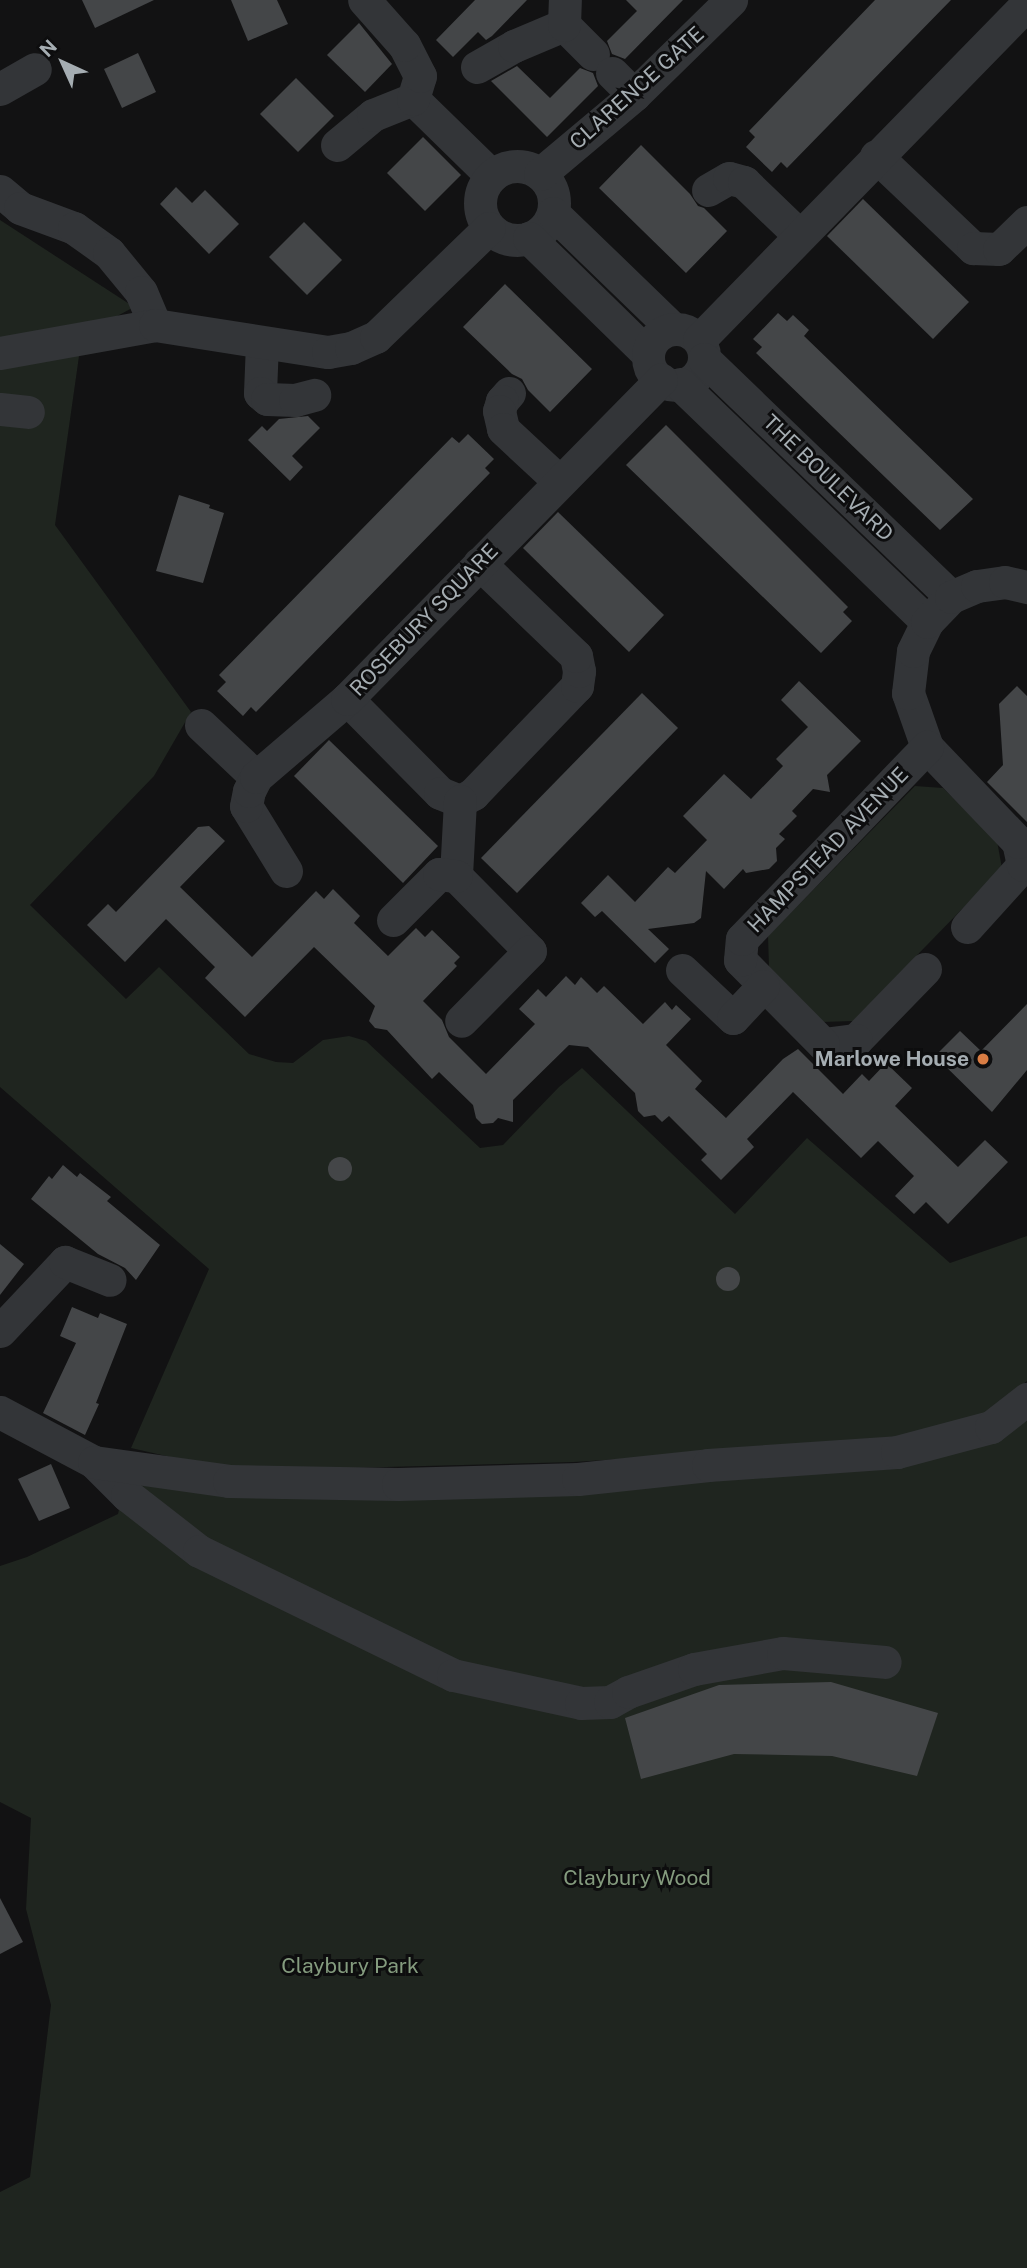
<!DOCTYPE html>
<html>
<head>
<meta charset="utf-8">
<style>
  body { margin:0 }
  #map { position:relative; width:1027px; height:2268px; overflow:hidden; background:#121213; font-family:"Public Sans",sans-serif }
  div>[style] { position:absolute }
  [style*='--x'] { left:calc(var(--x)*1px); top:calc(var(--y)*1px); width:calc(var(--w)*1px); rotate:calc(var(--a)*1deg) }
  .green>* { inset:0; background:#1f251f }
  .building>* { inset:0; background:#444648 }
  .round { border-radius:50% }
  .minor>* { height:33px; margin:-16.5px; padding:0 16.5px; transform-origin:16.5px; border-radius:16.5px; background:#333538 }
  .minor>.ring { margin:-16.5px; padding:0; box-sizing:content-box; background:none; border:33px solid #333538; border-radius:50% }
  .dots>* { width:19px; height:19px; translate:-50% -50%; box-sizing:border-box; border:4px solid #0d0d0e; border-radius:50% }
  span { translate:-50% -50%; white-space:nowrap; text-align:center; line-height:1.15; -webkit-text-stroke:6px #0d0d0e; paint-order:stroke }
  .street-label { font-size:21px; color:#a5adb2 }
  .poi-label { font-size:21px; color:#a5adb2; font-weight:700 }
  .right { translate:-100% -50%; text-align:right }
  .park-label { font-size:21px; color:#849b7e }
  .north { position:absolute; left:28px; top:28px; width:70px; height:70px; -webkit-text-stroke:5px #0d0d0e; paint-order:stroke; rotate:315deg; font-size:19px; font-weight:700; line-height:28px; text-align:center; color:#a5adb2 }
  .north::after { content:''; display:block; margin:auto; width:24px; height:32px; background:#a5adb2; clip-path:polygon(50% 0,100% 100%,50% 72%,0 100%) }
</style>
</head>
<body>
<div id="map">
  <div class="green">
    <i style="clip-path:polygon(0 220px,134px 307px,82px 335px,55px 525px,191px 712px,154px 776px,30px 905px,126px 999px,159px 967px,249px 1054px,276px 1062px,293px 1063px,323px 1040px,349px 1036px,366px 1041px,480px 1148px,503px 1145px,559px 1087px,582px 1068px,735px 1214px,807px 1138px,950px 1263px,1027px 1236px,1027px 1381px,986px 1413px,890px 1439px,820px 1446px,574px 1462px,232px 1471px,131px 1448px,209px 1269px,0 1087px)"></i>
    <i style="clip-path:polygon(915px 786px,943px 788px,997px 841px,1002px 868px,853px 1021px,822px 1022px,769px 967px,768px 936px)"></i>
    <i style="clip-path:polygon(1027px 1421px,1027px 2268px,0 2268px,0 2192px,30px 2177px,51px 2005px,26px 1909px,31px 1818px,0 1802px,0 1566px,27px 1557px,118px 1514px,126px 1477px,227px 1495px,994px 1436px)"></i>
  </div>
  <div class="building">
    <i style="clip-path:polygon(82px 0,154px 0,95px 28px)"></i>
    <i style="clip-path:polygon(231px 0,277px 0,288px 24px,248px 41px)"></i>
    <i style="clip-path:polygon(475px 0,527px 0,492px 36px,486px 40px,478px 32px,453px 57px,436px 40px)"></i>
    <i style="clip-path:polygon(626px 0,683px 0,625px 59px,612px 54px,607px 41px,637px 11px)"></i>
    <i style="clip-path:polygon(875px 0,951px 0,787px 168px,781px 162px,772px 172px,746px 147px,755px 137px,749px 131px)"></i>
    <i style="clip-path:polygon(359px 23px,392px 64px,365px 92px,327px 55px)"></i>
    <i style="clip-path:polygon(138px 53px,156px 92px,122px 108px,104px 69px)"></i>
    <i style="clip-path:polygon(517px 66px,550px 98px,580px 68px,593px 73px,598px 86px,547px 137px,491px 81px)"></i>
    <i style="clip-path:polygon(296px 78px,334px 116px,298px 152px,260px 114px)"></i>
    <i style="clip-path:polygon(423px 137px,461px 175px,425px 211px,387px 173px)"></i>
    <i style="clip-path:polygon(641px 145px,690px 194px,698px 206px,704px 208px,727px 231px,686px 273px,599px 188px)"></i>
    <i style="clip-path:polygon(176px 187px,192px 203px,205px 190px,239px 224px,209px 254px,160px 204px)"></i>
    <i style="clip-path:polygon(863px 199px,969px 302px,933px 339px,827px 236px)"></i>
    <i style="clip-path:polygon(304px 222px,342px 260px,307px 295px,269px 257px)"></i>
    <i style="clip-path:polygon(505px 284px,592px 369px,550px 412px,528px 390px,522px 379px,512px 374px,463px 327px)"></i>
    <i style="clip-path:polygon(778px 313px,787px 321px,793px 315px,809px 330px,804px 336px,973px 499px,940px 530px,756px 353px,762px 347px,753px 339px)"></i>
    <i style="clip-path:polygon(308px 416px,320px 428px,292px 456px,303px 467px,290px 481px,248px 440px,262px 426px,267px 431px,279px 419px)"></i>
    <i style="clip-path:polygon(666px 425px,848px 607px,843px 612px,852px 621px,821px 653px,626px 465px)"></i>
    <i style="clip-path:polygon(468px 434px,494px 459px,485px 468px,490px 473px,256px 712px,251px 707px,243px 716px,217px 691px,226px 682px,219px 675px,452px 437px,459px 443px)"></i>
    <i style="clip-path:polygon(179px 495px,210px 505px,209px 508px,224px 513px,203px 583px,156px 571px)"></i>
    <i style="clip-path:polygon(558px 512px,664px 615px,629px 652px,523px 548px)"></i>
    <i style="clip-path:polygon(799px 681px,861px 741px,827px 775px,830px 792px,813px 789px,792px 811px,797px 816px,779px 834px,785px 839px,776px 848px,777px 861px,769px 869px,746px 873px,743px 869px,724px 889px,706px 871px,701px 918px,694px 923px,648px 929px,669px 949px,655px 963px,602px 911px,595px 917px,581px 903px,608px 875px,635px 902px,668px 867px,675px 873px,707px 840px,683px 816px,724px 774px,751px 799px,783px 766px,776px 759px,808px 727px,781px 700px)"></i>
    <i style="clip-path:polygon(1017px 686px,1027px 696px,1027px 822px,987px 782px,1003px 765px,999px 704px)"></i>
    <i style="clip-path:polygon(642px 693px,678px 728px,517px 893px,481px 858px)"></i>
    <i style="clip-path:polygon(329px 740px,438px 846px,403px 883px,294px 776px)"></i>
    <i style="clip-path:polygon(209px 826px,225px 841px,180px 887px,252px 957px,316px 891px,324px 899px,333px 889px,360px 916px,354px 923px,388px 956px,416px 928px,425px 937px,432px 930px,460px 957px,454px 963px,457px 966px,423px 1001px,442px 1020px,449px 1037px,486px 1074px,535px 1024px,519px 1009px,538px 989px,546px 997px,566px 976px,575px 985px,581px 977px,597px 993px,604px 986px,643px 1024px,665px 1002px,672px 1010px,676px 1005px,691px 1019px,666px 1045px,702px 1081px,695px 1089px,726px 1118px,783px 1059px,798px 1049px,843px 1094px,862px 1074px,869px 1081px,886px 1063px,912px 1088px,895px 1106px,958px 1167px,985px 1140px,1008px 1162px,948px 1224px,926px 1202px,914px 1214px,895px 1196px,914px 1176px,878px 1141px,861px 1158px,793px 1092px,747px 1139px,754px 1147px,721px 1180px,701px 1160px,707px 1154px,669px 1116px,662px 1122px,655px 1115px,644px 1117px,638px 1111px,635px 1093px,588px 1047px,569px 1045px,513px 1100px,513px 1122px,498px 1118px,493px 1123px,482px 1124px,476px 1118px,473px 1105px,439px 1072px,432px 1079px,387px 1030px,375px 1028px,369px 1021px,375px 1006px,314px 947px,245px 1017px,205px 978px,215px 967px,166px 919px,125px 962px,87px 925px,108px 904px,116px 912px,198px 827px)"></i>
    <i style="clip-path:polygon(1027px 1004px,1027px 1070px,992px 1112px,935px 1056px,960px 1031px,981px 1051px)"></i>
    <i class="round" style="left:328px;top:1157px;width:24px;height:24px"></i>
    <i style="clip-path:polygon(63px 1165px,77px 1177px,80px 1173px,111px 1197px,107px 1201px,160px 1245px,136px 1280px,125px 1268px,98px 1254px,31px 1199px,49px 1176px,52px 1179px)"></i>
    <i style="clip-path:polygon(0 1244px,24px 1264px,0 1295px)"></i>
    <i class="round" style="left:716px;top:1267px;width:24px;height:24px"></i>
    <i style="clip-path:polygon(72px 1307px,98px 1318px,100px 1313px,127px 1324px,96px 1403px,99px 1404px,85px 1435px,43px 1413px,76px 1343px,60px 1336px)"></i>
    <i style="clip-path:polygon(51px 1464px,70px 1508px,39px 1521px,18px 1479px)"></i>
    <i style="clip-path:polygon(831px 1682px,938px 1713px,917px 1776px,832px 1756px,734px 1754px,641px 1779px,625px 1718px,719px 1685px)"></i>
    <i style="clip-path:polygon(0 1898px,23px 1942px,0 1954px)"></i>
  </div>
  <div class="minor">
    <i style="--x:564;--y:25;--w:41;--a:45"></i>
    <i style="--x:477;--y:67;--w:43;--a:-29.6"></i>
    <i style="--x:514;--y:46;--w:54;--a:-22.8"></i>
    <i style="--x:564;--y:25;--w:25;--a:-88"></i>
    <i style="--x:612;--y:73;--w:31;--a:45"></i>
    <i style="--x:0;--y:89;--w:40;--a:-29.7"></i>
    <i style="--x:413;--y:99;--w:110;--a:44.3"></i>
    <i style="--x:337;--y:145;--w:47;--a:-39.8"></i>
    <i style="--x:373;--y:115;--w:43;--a:-21.8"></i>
    <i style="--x:413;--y:99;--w:24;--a:-73"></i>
    <i style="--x:420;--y:76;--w:35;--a:-117"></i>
    <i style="--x:404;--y:45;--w:60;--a:-131.6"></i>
    <i style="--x:876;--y:156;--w:134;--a:43.5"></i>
    <i style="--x:973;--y:248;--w:26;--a:2"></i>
    <i style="--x:999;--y:249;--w:39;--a:-44"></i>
    <i class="ring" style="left:480px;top:166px;width:41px;height:41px"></i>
    <i style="--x:540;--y:174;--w:123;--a:-40"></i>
    <i style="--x:634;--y:95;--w:136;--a:-44.4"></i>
    <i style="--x:708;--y:190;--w:24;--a:-30"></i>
    <i style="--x:729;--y:178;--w:16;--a:15"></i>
    <i style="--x:744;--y:182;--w:76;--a:43.9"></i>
    <i style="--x:0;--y:191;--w:26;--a:40"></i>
    <i style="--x:20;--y:208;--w:58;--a:20.3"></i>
    <i style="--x:74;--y:228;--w:43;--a:35.5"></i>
    <i style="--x:109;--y:253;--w:50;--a:50.6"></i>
    <i style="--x:141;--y:292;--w:36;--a:67"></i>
    <i style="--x:553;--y:213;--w:167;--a:44"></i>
    <i style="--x:529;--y:238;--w:166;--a:44.3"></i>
    <i class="ring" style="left:648px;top:329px;width:23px;height:23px"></i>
    <i style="--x:699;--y:340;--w:470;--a:-45.7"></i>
    <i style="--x:262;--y:343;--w:50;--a:92.3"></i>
    <i style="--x:260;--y:393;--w:9;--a:41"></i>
    <i style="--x:267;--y:399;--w:28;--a:2"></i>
    <i style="--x:295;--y:400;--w:20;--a:-15"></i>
    <i style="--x:0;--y:353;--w:158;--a:-10.2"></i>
    <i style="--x:155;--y:325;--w:175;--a:8.9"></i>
    <i style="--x:328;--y:352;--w:23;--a:-10"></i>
    <i style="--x:351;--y:348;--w:27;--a:-24"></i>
    <i style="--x:376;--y:337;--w:157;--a:-44"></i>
    <i style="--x:704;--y:359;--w:343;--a:43.9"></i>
    <i style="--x:680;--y:384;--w:343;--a:43.9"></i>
    <i style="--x:509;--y:393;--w:11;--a:131"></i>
    <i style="--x:502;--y:401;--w:10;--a:107"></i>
    <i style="--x:499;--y:411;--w:18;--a:77"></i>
    <i style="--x:503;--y:429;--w:76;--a:42.9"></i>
    <i style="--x:0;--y:409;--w:28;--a:6"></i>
    <i style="--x:347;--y:699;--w:132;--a:45.3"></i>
    <i style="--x:440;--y:793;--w:22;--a:22"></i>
    <i style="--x:460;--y:801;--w:15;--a:-28"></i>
    <i style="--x:473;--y:794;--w:150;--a:-46.1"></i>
    <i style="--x:577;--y:686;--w:15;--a:-82"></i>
    <i style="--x:579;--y:671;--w:15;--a:-101"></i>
    <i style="--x:576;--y:656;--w:134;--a:-136.2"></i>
    <i style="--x:201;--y:725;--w:76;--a:43.4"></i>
    <i style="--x:460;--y:801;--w:75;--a:93.1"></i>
    <i style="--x:456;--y:876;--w:105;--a:45.4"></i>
    <i style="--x:530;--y:951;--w:98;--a:134.6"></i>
    <i style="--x:286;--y:871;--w:76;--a:-121.6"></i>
    <i style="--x:246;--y:806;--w:15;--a:-79"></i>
    <i style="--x:249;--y:791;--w:16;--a:-63"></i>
    <i style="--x:256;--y:777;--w:120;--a:-40.6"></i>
    <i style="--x:347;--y:699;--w:448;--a:-45.5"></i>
    <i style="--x:393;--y:920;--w:65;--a:-45"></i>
    <i style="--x:439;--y:874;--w:17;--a:7"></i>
    <i style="--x:967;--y:927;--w:84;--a:-47.9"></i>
    <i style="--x:1023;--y:865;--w:24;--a:-102"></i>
    <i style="--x:1018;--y:842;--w:132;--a:-133.8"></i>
    <i style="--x:927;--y:747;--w:57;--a:-109.4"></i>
    <i style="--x:908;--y:693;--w:42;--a:-83.2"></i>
    <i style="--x:913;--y:651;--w:32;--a:-64"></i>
    <i style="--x:927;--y:622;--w:35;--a:-46"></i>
    <i style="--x:951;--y:597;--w:28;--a:-23"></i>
    <i style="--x:977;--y:586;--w:28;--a:-8"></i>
    <i style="--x:1005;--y:582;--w:23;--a:13"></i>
    <i style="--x:925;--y:969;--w:99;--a:134.2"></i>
    <i style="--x:856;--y:1040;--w:33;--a:173"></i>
    <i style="--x:823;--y:1044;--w:118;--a:-134.7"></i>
    <i style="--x:740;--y:960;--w:21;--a:-85"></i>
    <i style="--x:742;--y:939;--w:267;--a:-46.1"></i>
    <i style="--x:682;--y:970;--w:70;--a:43.3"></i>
    <i style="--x:733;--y:1018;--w:44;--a:-46.8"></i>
    <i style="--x:0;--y:1331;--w:95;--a:-46.7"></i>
    <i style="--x:65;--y:1262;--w:48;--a:21.8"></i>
    <i style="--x:0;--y:1412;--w:106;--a:28"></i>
    <i style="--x:94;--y:1462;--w:47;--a:45"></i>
    <i style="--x:127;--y:1495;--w:91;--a:37.9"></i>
    <i style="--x:199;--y:1551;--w:283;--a:26"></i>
    <i style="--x:453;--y:1675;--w:131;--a:12.3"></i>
    <i style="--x:581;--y:1703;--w:29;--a:-2"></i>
    <i style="--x:610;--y:1702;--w:21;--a:-29"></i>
    <i style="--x:628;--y:1692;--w:70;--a:-19.2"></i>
    <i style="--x:694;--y:1669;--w:90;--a:-10.2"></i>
    <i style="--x:783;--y:1653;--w:102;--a:5"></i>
    <i style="--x:94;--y:1462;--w:136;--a:8"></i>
    <i style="--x:229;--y:1481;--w:169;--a:1"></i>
    <i style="--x:398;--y:1484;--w:180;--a:-1.6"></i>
    <i style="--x:578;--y:1479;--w:131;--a:-6.1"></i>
    <i style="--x:708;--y:1465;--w:189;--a:-3.9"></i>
    <i style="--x:897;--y:1452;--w:97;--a:-14.9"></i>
    <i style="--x:991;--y:1427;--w:46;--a:-37.9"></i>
  </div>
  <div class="dots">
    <i style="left:983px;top:1059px;background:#d97d44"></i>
  </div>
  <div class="street-label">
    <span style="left:637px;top:88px;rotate:-42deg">CLARENCE GATE</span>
    <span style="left:828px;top:478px;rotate:44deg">THE BOULEVARD</span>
    <span style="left:424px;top:620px;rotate:-46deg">ROSEBURY SQUARE</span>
    <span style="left:828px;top:850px;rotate:-46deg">HAMPSTEAD AVENUE</span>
  </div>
  <div class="poi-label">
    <span class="right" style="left:969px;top:1059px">Marlowe House</span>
  </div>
  <div class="park-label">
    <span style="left:637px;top:1878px">Claybury Wood</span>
    <span style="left:350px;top:1966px">Claybury Park</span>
  </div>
  <div class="north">N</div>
</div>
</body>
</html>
